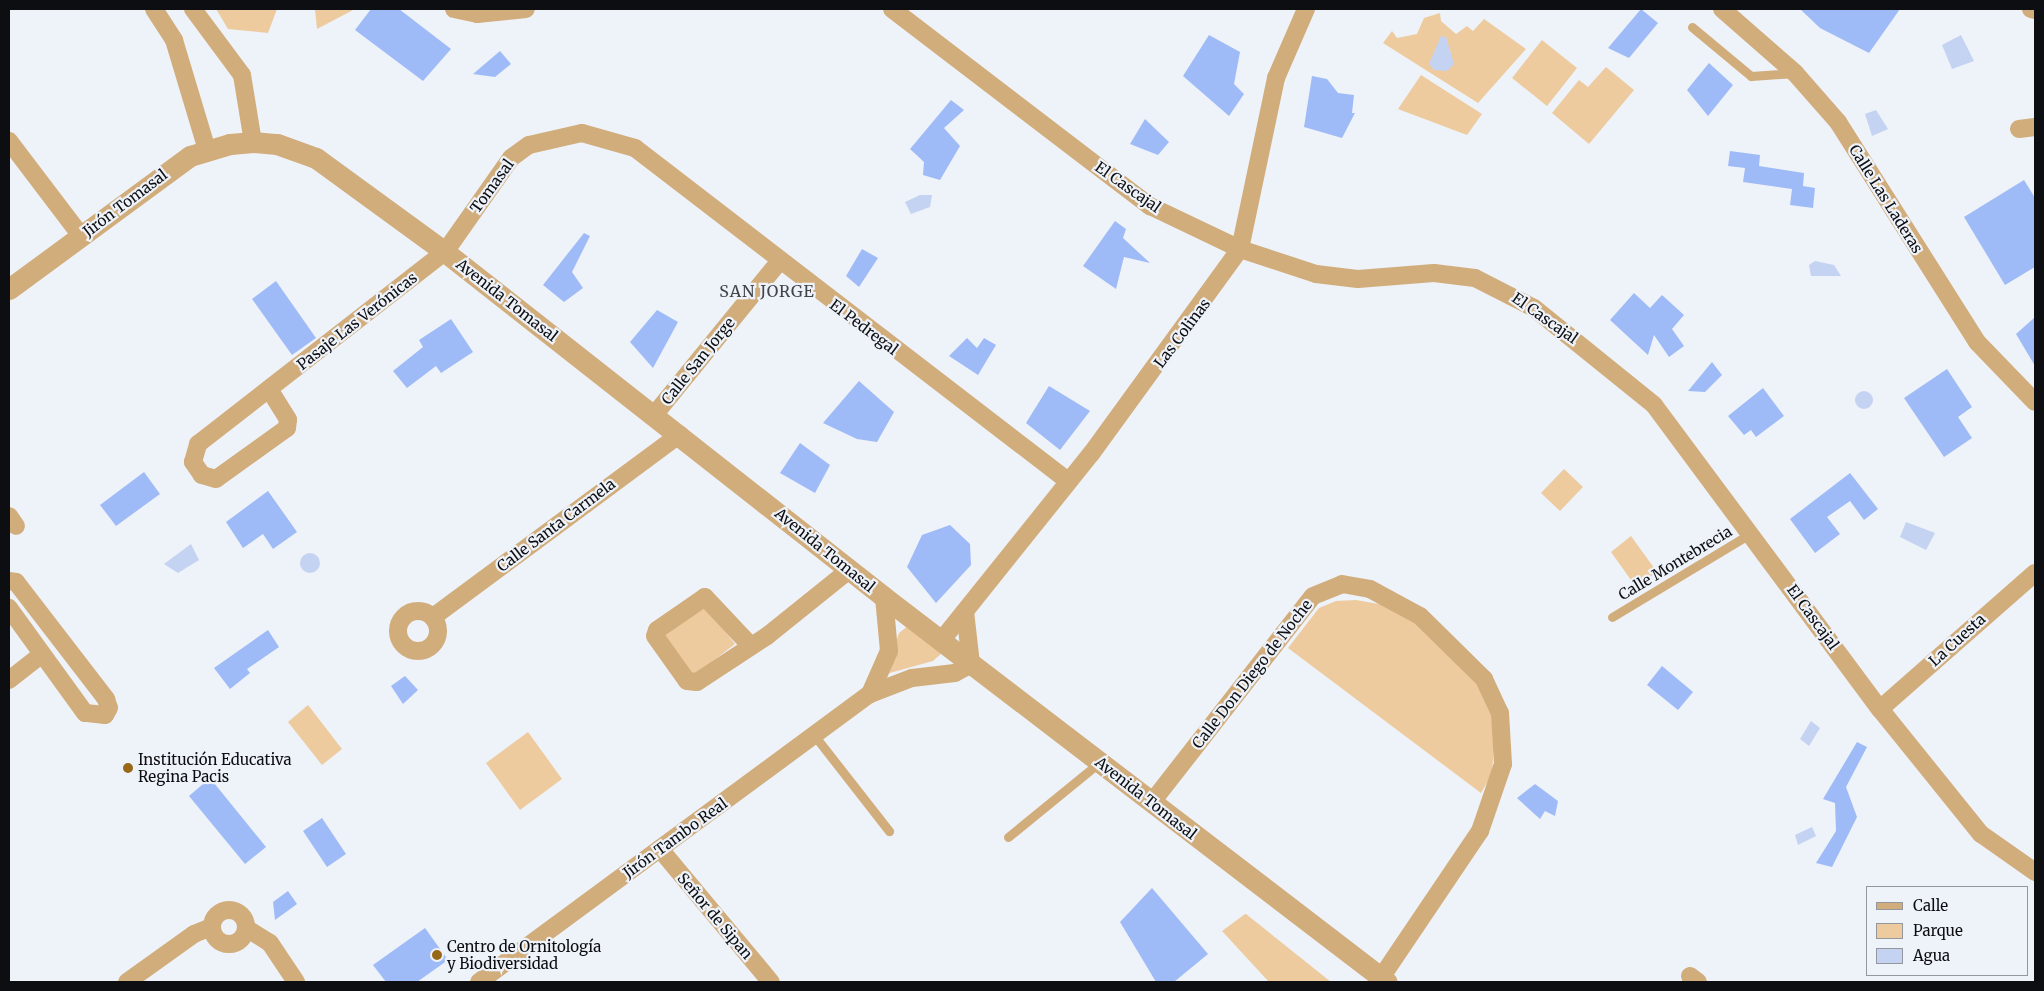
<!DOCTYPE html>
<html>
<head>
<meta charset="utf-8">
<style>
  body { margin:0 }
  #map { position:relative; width:2044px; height:991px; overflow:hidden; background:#eef2f9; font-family:Merriweather,serif }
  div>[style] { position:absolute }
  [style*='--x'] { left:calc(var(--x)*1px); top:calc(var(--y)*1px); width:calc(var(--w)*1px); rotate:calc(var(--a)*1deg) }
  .green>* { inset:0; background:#edcb9e }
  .water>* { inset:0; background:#c4d3f2 }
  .round { border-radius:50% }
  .building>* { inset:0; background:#9fbbf7 }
  .service>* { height:9px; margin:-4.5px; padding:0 4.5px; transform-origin:4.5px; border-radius:4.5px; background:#d2ad7c }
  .minor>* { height:18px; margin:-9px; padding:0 9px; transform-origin:9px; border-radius:9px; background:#d2ad7c }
  .minor>.ring { margin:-9px; padding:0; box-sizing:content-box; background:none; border:18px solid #d2ad7c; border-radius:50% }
  .tertiary>* { height:21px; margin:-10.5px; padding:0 10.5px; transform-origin:10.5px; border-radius:10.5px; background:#d2ad7c }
  .dots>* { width:14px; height:14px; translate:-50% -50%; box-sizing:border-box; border:2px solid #eef2f9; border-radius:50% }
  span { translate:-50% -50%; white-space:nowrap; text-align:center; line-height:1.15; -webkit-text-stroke:4.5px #eef2f9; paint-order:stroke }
  .street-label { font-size:15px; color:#0d0e11 }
  .poi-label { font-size:15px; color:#0d0e11 }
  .left { translate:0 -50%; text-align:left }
  .neighbourhood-label { font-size:16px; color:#42454b; letter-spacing:1px }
  .frame { position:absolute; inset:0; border:10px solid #0d0e11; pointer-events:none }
  .legend { position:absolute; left:1866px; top:886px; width:162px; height:90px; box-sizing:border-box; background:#eef2f9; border:1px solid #94979c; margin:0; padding:6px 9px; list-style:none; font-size:15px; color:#0d0e11 }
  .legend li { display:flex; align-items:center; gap:10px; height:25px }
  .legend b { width:25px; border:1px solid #94979c }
</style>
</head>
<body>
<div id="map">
  <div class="green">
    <i style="clip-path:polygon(216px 9px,277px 9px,268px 33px,228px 29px)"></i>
    <i style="clip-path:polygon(315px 9px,355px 9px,317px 29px)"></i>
    <i style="clip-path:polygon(evenodd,1440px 13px,1441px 21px,1456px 34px,1467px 26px,1473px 31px,1484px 19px,1526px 49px,1478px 103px,1383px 43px,1392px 31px,1397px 38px,1417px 34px,1424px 18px,1440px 13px,1447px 44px,1451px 53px,1430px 64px,1436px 51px,1447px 44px)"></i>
    <i style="clip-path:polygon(1542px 40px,1577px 68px,1547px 106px,1512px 78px)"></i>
    <i style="clip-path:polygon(1606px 67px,1634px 90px,1589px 144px,1552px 113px,1579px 80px,1588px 87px)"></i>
    <i style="clip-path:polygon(1421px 75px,1482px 114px,1467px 135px,1398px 109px)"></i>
    <i style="clip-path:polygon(1564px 469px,1583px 487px,1560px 511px,1541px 493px)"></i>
    <i style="clip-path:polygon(1631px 536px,1657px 572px,1636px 587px,1611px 552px)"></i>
    <i style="clip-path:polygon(1356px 600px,1390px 606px,1423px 626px,1484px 692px,1493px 715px,1494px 745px,1492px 774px,1481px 793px,1288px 648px,1319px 608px,1336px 601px)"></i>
    <i style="clip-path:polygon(704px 603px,735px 644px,691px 678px,660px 637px)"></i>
    <i style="clip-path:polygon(909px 625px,942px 653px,933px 661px,886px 674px,899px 633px)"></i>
    <i style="clip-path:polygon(308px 705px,342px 749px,322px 765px,288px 722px)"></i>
    <i style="clip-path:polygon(528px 732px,562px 779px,520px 810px,486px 763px)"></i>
    <i style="clip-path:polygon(1245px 914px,1246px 914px,1331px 982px,1269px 982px,1222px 931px)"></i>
  </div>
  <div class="water">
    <i style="clip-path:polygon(1961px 35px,1974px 61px,1952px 69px,1942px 45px)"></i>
    <i style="clip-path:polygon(1441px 36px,1446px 37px,1454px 64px,1447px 71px,1434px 70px,1429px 64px)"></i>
    <i style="clip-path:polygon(1876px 110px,1888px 129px,1872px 136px,1865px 114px)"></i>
    <i style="clip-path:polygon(920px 195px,932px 195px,930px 207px,911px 214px,905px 202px)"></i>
    <i style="clip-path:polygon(1815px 261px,1834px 265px,1841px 276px,1811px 276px,1809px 265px)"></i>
    <i class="round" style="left:1855px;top:391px;width:18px;height:18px"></i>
    <i style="clip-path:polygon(1906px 522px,1935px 533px,1926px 550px,1900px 537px)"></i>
    <i style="clip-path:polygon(191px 544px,199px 560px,178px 573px,164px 564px)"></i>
    <i class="round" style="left:300px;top:553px;width:20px;height:20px"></i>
    <i style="clip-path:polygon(1811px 721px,1820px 728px,1809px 746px,1800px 739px)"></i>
    <i style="clip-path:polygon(1812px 827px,1816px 836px,1798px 845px,1795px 835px)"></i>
  </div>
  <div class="building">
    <i style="clip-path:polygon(371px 9px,399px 9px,451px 49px,423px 81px,355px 30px)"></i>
    <i style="clip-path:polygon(1641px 9px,1658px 23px,1629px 58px,1608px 48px)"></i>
    <i style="clip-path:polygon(1800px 9px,1900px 9px,1869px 53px,1820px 28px)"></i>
    <i style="clip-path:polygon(1209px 35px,1240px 52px,1234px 84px,1244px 94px,1229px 116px,1183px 76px)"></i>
    <i style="clip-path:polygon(500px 51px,511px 64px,495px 77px,473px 74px)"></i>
    <i style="clip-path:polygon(1709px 63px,1733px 85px,1708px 116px,1687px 90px)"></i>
    <i style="clip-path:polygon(1312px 76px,1327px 79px,1338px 93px,1354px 95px,1352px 113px,1355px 113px,1342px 138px,1304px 127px)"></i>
    <i style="clip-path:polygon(951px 100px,964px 110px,944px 128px,960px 146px,940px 180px,923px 175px,924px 162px,910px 149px)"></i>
    <i style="clip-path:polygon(1145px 119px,1169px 142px,1158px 155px,1130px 144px)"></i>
    <i style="clip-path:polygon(1730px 151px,1760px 155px,1759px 166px,1804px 173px,1803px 186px,1815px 188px,1813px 208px,1790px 205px,1792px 189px,1743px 182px,1745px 168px,1728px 166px)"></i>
    <i style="clip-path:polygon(2024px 180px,2035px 198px,2035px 267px,2005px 285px,1964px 217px)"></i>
    <i style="clip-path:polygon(1115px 221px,1126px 229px,1123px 238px,1150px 263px,1124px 257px,1116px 289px,1083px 266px)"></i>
    <i style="clip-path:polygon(584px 233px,590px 236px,572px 272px,583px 288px,564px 302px,543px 285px)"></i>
    <i style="clip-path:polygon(862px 249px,878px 258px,859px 287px,846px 276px)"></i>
    <i style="clip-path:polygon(276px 281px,316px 338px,292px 355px,252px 299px)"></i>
    <i style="clip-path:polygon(1634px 293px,1650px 308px,1662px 295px,1684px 315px,1672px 329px,1684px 346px,1669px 357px,1654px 335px,1648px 355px,1610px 320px)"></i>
    <i style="clip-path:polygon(657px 310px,678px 322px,653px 368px,630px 342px)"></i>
    <i style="clip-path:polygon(2035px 317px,2035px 366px,2016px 334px)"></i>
    <i style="clip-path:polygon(451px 319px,473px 352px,441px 373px,436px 366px,407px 388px,393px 371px,423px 347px,419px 340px)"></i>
    <i style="clip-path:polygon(967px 338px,977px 348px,984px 338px,996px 345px,978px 375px,949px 356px)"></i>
    <i style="clip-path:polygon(1712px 362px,1722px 375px,1705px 392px,1688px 391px)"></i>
    <i style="clip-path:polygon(1947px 369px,1972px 407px,1958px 417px,1972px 438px,1944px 457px,1904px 398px)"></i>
    <i style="clip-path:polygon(859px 381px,894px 412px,877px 442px,857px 439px,823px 423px)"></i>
    <i style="clip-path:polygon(1049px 386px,1090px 411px,1060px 450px,1026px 423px)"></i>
    <i style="clip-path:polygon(1763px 388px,1784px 416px,1756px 437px,1751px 430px,1744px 435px,1728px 416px)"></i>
    <i style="clip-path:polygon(800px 443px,830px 465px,815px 493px,780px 473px)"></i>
    <i style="clip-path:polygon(144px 472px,160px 494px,116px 526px,100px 505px)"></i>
    <i style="clip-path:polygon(1850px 473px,1878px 509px,1864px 520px,1850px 501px,1827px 517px,1840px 534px,1815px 553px,1790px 519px)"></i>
    <i style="clip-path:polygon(268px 491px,297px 532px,273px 549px,263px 534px,243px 548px,226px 522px)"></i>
    <i style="clip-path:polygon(950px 525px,970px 544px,971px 565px,936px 603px,907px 567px,922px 535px)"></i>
    <i style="clip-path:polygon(268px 630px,279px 647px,247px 669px,250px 673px,230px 689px,214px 668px)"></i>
    <i style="clip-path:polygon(1662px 666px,1693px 692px,1678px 710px,1647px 685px)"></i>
    <i style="clip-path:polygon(405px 676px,418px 690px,403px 704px,391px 686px)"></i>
    <i style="clip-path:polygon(1857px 742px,1867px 747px,1846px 787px,1857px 817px,1832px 867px,1816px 863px,1836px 831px,1835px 803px,1823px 799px)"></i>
    <i style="clip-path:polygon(210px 778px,266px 847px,245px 864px,189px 796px)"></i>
    <i style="clip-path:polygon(1535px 784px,1558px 801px,1555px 816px,1545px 811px,1540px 819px,1517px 798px)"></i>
    <i style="clip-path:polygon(322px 818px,346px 854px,327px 867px,303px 831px)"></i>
    <i style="clip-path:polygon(1152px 888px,1208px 954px,1174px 982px,1156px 982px,1120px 922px)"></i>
    <i style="clip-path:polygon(288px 891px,297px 904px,275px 920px,273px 902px)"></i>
    <i style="clip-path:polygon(425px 928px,448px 960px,417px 982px,386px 982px,373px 965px)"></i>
  </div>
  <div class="service">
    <i style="--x:1692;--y:27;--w:77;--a:39.7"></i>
    <i style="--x:1751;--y:76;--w:44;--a:-3.9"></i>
    <i style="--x:1612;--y:617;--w:162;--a:-31.1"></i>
    <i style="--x:814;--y:735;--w:122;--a:52"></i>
    <i style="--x:1008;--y:837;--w:119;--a:-39.2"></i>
  </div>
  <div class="minor">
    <i style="--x:154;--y:9;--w:37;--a:57"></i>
    <i style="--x:174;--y:40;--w:115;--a:73.3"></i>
    <i style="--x:193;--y:9;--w:82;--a:53.4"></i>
    <i style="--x:242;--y:75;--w:68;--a:80.7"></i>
    <i style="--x:454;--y:9;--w:24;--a:12"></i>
    <i style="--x:477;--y:14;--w:49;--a:-5.8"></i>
    <i style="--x:892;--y:9;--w:325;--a:37.4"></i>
    <i style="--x:1150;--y:206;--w:100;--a:25.5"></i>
    <i style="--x:1240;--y:249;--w:80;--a:18.2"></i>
    <i style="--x:1316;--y:274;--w:42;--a:6.8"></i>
    <i style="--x:1358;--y:279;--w:76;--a:-4.5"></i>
    <i style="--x:1434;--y:273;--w:41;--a:7"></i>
    <i style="--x:1475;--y:278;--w:66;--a:27"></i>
    <i style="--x:1534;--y:308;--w:154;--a:38.9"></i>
    <i style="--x:1654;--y:405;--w:379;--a:53.4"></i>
    <i style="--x:1880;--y:709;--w:161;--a:51.1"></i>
    <i style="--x:1981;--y:834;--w:66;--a:35.1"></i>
    <i style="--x:1722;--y:9;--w:97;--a:41.2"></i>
    <i style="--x:1795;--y:73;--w:65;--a:48.7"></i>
    <i style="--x:1838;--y:122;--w:260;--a:57.7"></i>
    <i style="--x:1977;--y:342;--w:83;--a:46"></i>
    <i style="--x:2031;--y:9;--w:4;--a:14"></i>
    <i style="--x:2019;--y:129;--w:16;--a:-7"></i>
    <i style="--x:9;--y:141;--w:119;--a:52.8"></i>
    <i style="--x:269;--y:389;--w:36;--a:58"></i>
    <i style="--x:288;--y:420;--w:8;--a:97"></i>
    <i style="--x:287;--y:428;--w:87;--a:144.3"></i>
    <i style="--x:216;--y:479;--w:15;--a:-164"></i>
    <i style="--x:202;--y:475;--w:16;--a:-125"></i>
    <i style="--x:193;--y:462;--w:19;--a:-74"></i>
    <i style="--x:198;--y:444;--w:313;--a:-37.9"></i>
    <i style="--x:445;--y:252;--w:115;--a:-54.9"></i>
    <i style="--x:511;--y:158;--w:22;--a:-36"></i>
    <i style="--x:529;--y:145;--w:54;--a:-12.8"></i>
    <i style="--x:582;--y:133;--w:55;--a:15.8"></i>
    <i style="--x:635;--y:148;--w:546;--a:37.56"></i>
    <i style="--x:655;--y:414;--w:196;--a:-50.8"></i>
    <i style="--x:9;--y:516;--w:12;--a:55"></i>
    <i style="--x:9;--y:581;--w:7;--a:8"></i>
    <i style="--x:16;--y:582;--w:148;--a:52.4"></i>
    <i style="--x:106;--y:699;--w:9;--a:72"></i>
    <i style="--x:109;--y:708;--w:8;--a:120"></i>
    <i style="--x:105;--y:715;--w:20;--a:-174"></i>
    <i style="--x:85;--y:713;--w:130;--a:-125.9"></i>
    <i class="ring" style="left:398px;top:611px;width:22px;height:22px"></i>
    <i style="--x:433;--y:617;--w:307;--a:-36.5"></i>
    <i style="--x:941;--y:641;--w:240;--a:-51.3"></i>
    <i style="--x:1091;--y:454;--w:253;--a:-54"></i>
    <i style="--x:1240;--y:249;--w:175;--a:-78.1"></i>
    <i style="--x:1276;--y:78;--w:75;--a:-66.5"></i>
    <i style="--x:750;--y:645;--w:66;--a:-133.2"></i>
    <i style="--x:705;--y:597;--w:58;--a:145.5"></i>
    <i style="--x:657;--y:630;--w:6;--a:108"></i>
    <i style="--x:655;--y:636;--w:55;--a:54.6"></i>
    <i style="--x:687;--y:681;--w:10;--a:6"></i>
    <i style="--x:697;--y:682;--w:84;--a:-33.3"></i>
    <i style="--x:767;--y:636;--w:105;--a:-38.8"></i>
    <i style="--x:9;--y:680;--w:41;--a:-38"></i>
    <i style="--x:870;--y:694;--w:47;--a:-66.2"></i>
    <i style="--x:889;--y:651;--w:54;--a:-95.3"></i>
    <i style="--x:1880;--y:709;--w:206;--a:-41.3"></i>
    <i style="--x:1152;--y:802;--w:261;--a:-52"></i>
    <i style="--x:1313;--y:596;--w:31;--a:-22"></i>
    <i style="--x:1342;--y:584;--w:28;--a:10"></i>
    <i style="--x:1370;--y:589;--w:57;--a:28.4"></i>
    <i style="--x:1420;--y:616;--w:90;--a:44.5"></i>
    <i style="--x:1484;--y:679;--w:38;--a:65"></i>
    <i style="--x:1500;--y:713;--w:51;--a:86.6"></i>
    <i style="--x:1503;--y:764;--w:71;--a:108.9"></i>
    <i style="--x:1480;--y:831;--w:182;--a:124"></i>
    <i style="--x:660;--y:849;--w:173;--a:50.2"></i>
    <i class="ring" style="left:212px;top:910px;width:16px;height:16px"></i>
    <i style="--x:246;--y:928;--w:28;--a:32"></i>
    <i style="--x:270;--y:943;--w:47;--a:56.3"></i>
    <i style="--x:1690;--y:976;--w:10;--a:37"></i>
    <i style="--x:127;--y:982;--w:82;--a:-35.6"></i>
    <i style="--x:194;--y:934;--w:18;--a:-22"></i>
    <i style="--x:479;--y:982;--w:486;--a:-36.4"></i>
    <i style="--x:870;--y:694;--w:45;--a:-20.9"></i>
    <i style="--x:912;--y:678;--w:43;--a:-6.6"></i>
    <i style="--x:955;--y:673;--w:18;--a:-29"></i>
    <i style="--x:971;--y:664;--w:53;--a:-96.5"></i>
  </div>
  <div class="tertiary">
    <i style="--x:9;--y:289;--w:225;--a:-36.3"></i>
    <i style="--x:190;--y:156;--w:42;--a:-16.7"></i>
    <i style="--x:230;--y:144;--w:23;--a:-5"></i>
    <i style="--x:253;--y:142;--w:24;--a:5"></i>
    <i style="--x:277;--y:144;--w:41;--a:19.7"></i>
    <i style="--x:316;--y:158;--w:160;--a:36.1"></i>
    <i style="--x:445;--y:252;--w:558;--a:38.16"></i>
    <i style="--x:884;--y:597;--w:633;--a:37.43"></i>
  </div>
  <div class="dots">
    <i style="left:128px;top:768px;background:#976818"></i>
    <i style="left:437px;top:955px;background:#976818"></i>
  </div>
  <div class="street-label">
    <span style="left:492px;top:186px;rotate:-54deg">Tomasal</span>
    <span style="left:1128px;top:187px;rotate:35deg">El Cascajal</span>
    <span style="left:1886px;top:199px;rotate:58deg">Calle Las Laderas</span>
    <span style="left:125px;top:203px;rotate:-37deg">Jirón Tomasal</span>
    <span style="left:507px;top:300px;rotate:38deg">Avenida Tomasal</span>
    <span style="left:1545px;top:318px;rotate:35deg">El Cascajal</span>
    <span style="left:357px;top:321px;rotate:-38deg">Pasaje Las Verónicas</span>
    <span style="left:864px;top:327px;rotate:37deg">El Pedregal</span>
    <span style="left:1182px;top:333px;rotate:-53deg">Las Colinas</span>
    <span style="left:698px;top:361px;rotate:-51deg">Calle San Jorge</span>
    <span style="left:556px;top:525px;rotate:-37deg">Calle Santa Carmela</span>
    <span style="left:825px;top:550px;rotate:39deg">Avenida Tomasal</span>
    <span style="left:1675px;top:563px;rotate:-31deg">Calle Montebrecia</span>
    <span style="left:1813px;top:617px;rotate:54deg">El Cascajal</span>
    <span style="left:1957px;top:640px;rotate:-42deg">La Cuesta</span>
    <span style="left:1252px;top:674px;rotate:-52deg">Calle Don Diego de Noche</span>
    <span style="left:1146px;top:798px;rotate:38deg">Avenida Tomasal</span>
    <span style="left:675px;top:838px;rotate:-36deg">Jirón Tambo Real</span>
    <span style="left:715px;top:916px;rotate:50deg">Señor de Sipan</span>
  </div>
  <div class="poi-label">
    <span class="left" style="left:138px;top:768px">Institución Educativa<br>Regina Pacis</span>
    <span class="left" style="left:447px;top:955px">Centro de Ornitología<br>y Biodiversidad</span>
  </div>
  <div class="neighbourhood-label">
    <span style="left:767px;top:291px">SAN JORGE</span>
  </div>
  <div class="frame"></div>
  <ul class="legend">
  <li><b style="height:6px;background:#d2ad7c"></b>Calle</li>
  <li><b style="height:14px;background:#edcb9e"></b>Parque</li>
  <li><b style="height:14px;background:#c4d3f2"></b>Agua</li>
  </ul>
</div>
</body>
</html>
